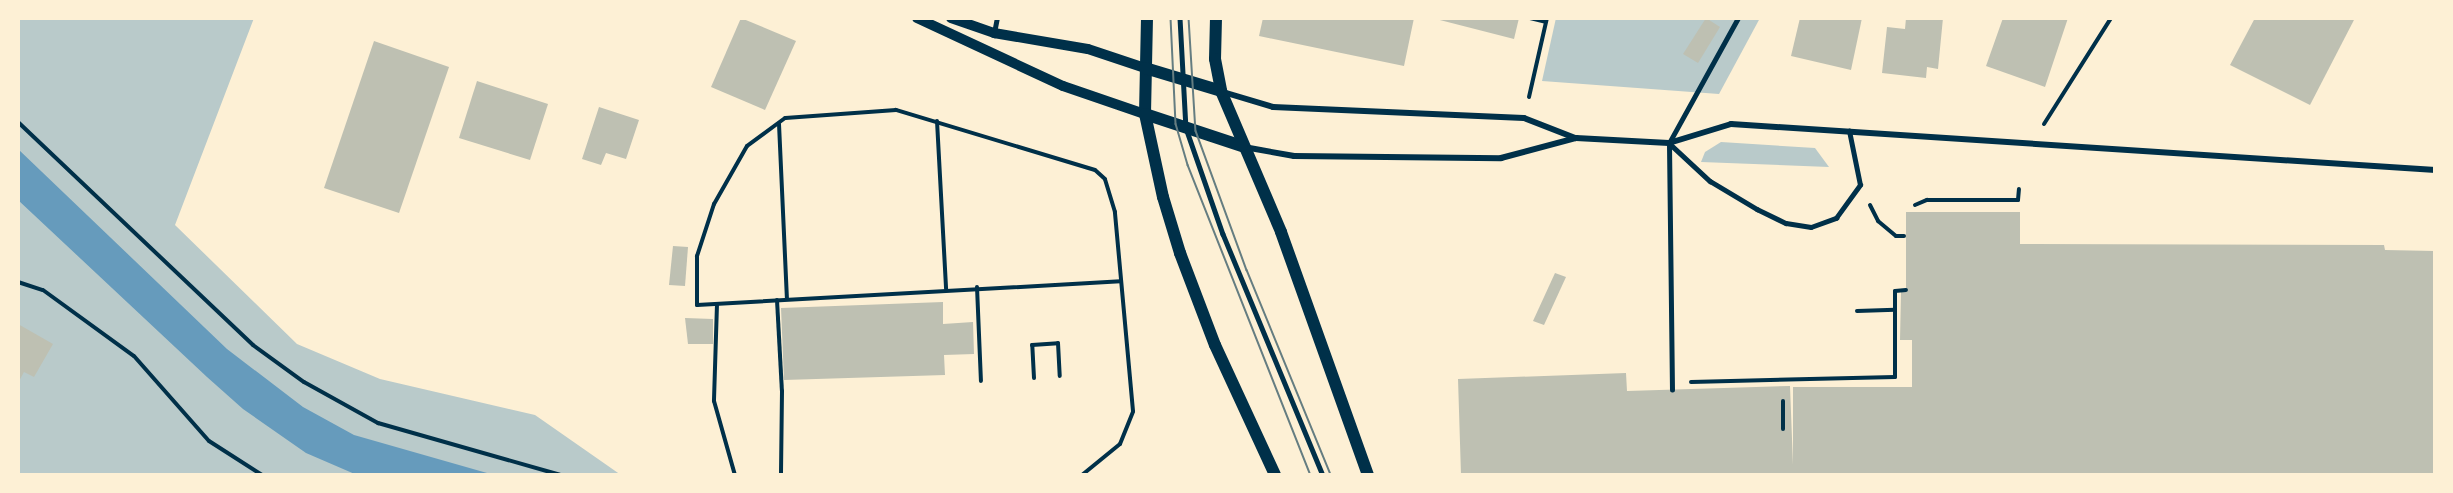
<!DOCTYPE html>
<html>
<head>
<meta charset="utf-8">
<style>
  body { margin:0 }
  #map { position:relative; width:2453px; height:493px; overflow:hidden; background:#fdf0d5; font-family:"Golos Text",sans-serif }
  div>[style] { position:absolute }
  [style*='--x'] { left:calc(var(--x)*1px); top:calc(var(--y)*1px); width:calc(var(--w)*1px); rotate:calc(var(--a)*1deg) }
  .green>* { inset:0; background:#b9caca }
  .water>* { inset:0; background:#669bbc }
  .building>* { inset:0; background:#bec0b2 }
  .path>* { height:4px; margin:-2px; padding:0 2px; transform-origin:2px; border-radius:2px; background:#003049 }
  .service>* { height:4.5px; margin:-2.25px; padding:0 2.25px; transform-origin:2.25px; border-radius:2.25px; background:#003049 }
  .minor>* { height:6px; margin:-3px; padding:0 3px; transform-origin:3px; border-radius:3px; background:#003049 }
  .tertiary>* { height:10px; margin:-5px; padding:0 5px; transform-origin:5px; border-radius:5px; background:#003049 }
  .secondary>* { height:12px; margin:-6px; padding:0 6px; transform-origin:6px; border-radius:6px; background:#003049 }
  .tram>* { height:1.5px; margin:-0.75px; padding:0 0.75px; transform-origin:0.75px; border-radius:0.75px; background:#657d81 }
  span { translate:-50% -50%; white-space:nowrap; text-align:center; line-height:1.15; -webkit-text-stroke:6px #fdf0d5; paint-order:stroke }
  .frame { position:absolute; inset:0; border:20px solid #fdf0d5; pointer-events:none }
</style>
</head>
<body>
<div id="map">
  <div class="green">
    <i style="clip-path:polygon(18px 18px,254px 18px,175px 225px,297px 344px,380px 379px,535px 415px,621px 475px,18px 475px)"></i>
    <i style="clip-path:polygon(1556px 18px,1760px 18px,1719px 94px,1542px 81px)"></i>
    <i style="clip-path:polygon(1721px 142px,1815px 148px,1829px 167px,1701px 162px,1705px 152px)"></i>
  </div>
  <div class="water">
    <i style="clip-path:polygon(18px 149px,227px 349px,303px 407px,354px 435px,494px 475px,357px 475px,306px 453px,243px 409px,207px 377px,18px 200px)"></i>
  </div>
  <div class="building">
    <i style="clip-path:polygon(741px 18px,796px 41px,765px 110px,711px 87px)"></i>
    <i style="clip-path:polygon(1263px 18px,1414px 18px,1404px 66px,1259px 36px)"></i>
    <i style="clip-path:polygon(1432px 18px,1519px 18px,1514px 39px)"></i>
    <i style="clip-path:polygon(1706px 18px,1720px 27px,1698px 63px,1683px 54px)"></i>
    <i style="clip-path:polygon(1800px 18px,1862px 18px,1851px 70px,1791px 56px)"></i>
    <i style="clip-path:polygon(1906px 18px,1943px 18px,1938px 69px,1927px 67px,1926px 78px,1882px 73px,1887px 27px,1905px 29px)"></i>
    <i style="clip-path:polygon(2003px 18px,2068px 18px,2045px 87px,1986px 66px)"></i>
    <i style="clip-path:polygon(2255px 18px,2355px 18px,2310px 105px,2230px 65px)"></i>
    <i style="clip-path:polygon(374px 41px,449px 67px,399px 213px,324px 188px)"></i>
    <i style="clip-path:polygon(477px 81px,548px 104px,530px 160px,459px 138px)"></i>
    <i style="clip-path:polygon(599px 107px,639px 120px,626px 159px,606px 153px,601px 165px,582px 159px)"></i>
    <i style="clip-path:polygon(1906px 212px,2020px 212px,2020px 244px,2384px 245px,2385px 250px,2435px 251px,2435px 475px,1461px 475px,1458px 379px,1626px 373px,1627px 391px,1790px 386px,1793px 465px,1793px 387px,1912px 387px,1912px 340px,1900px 340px,1901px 292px,1906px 292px)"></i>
    <i style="clip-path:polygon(673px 246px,688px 247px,685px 286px,669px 285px)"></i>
    <i style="clip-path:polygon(1555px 273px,1566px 277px,1544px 325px,1533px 321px)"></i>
    <i style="clip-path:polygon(943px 302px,943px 324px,973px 322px,974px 354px,944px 355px,945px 375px,784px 380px,781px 308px)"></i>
    <i style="clip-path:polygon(685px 318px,713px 319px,713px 344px,688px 344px)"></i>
    <i style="clip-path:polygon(18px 324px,53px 344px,34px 377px,24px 372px,18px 383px)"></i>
  </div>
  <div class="path">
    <i style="--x:1530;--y:18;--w:16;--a:14"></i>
    <i style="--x:1529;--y:97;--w:81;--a:-77.2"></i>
    <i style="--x:937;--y:121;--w:168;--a:86.9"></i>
    <i style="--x:18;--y:122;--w:324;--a:43.5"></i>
    <i style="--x:253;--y:345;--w:63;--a:36"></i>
    <i style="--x:304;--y:382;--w:85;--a:29"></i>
    <i style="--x:378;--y:423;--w:189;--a:15.9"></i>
    <i style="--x:779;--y:124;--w:175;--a:87.4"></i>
    <i style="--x:2044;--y:124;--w:125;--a:-57.7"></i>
    <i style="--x:1870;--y:205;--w:18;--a:63"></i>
    <i style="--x:1878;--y:221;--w:23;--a:40"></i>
    <i style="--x:1896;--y:236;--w:8;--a:0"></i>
    <i style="--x:1915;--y:205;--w:13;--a:-23"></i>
    <i style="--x:1927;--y:200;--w:91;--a:0"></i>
    <i style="--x:2018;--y:200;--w:11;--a:-85"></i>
    <i style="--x:18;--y:282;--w:26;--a:18"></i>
    <i style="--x:43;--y:290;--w:112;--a:36"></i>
    <i style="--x:134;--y:356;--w:113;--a:48.6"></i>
    <i style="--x:209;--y:441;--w:63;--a:32.7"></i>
    <i style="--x:977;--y:287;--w:94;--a:87.6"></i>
    <i style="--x:777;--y:300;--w:91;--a:86.9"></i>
    <i style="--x:782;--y:391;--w:84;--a:90.7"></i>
    <i style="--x:717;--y:304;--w:97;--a:91.8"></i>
    <i style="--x:714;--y:401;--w:77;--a:74.2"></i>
    <i style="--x:1857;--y:311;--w:38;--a:-2"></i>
    <i style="--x:1034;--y:378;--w:33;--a:-93"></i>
    <i style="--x:1032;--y:345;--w:26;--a:-4"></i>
    <i style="--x:1058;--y:343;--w:33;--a:87"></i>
    <i style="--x:1691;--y:382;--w:204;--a:-1.4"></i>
    <i style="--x:1895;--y:377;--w:86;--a:-90"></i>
    <i style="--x:1895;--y:291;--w:11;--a:-5"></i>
    <i style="--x:1783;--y:429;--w:28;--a:-90"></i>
    <i style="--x:1082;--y:475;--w:49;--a:-39.2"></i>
    <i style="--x:1120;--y:444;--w:35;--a:-68"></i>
    <i style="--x:1133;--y:411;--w:200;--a:-95.2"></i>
    <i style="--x:1115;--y:212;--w:34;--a:-107"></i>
    <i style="--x:1105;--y:179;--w:13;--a:-138"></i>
    <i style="--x:1095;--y:170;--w:208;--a:-163.2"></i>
    <i style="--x:896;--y:110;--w:111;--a:175.9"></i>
    <i style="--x:785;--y:118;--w:47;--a:143.6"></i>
    <i style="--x:747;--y:146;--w:67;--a:119.6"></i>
    <i style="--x:714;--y:204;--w:55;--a:108.1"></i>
    <i style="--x:697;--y:256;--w:49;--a:90"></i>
    <i style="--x:697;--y:305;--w:424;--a:-3.2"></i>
  </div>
  <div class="service">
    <i style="--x:1180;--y:18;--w:110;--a:86.9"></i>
    <i style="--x:1186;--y:128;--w:112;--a:70.8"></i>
    <i style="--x:1223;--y:234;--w:261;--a:67.5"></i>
    <i style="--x:994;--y:33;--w:15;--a:-79"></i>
    <i style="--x:1669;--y:143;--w:56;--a:42.8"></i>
    <i style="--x:1710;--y:181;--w:55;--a:30.8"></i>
    <i style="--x:1757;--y:209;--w:32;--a:26"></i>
    <i style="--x:1786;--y:223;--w:25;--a:9"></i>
    <i style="--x:1811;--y:227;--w:27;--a:-20"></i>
    <i style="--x:1836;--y:218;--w:41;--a:-54"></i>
    <i style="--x:1860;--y:185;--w:55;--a:-101.5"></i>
    <i style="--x:1672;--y:390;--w:247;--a:-90.7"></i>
    <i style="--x:1669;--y:143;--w:143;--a:-61.1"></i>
  </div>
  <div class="minor">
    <i style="--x:1223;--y:92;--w:52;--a:16.7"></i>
    <i style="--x:1273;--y:107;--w:251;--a:2.5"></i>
    <i style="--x:1524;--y:118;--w:55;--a:21.4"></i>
    <i style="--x:1244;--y:147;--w:51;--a:10.2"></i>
    <i style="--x:1294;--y:156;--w:207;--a:0.6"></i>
    <i style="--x:1501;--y:158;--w:78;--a:-14.9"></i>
    <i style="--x:1576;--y:138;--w:93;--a:3.1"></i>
    <i style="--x:1669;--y:143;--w:65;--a:-17"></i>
    <i style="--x:1731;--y:124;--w:706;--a:3.74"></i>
  </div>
  <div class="tertiary">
    <i style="--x:917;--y:18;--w:161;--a:25"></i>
    <i style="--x:1063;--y:86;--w:87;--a:18.9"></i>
    <i style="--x:951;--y:18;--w:46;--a:19.2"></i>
    <i style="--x:994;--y:33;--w:95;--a:9.7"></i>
    <i style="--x:1088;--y:49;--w:60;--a:18.4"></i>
  </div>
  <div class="secondary">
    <i style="--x:1147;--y:18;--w:96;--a:91.2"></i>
    <i style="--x:1145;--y:114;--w:85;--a:77.8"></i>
    <i style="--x:1163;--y:197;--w:59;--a:73.1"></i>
    <i style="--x:1180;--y:253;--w:98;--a:69.2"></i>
    <i style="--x:1215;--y:345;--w:143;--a:65.2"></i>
    <i style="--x:1216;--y:18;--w:41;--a:91.4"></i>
    <i style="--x:1215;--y:59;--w:33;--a:79"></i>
    <i style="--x:1221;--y:91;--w:153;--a:66.9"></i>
    <i style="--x:1281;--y:232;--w:258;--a:70.3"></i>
    <i style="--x:1145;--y:68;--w:79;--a:16.8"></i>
    <i style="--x:1145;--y:114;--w:102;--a:18.3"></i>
  </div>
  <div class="tram">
    <i style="--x:1171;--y:18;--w:106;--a:87.3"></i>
    <i style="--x:1176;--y:124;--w:43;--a:73.7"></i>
    <i style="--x:1188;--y:165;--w:334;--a:68.4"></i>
    <i style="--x:1189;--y:18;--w:113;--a:86.5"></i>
    <i style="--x:1196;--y:131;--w:148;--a:69.9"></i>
    <i style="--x:1247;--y:270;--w:222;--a:67.7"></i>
  </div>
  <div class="frame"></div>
</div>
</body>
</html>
